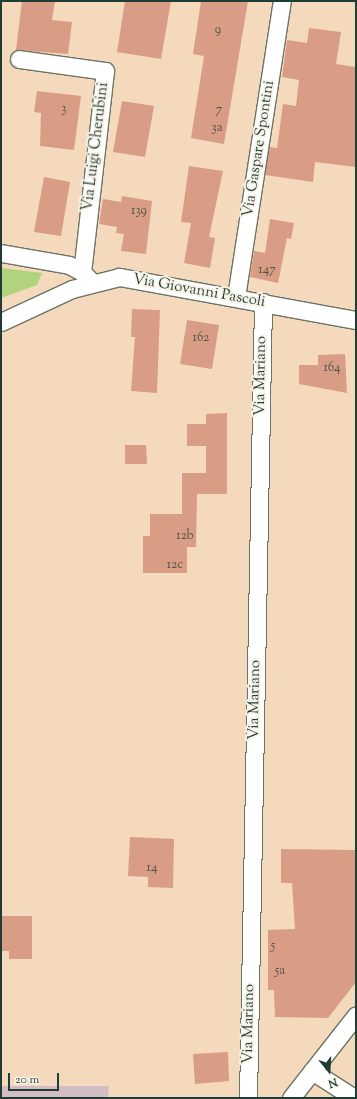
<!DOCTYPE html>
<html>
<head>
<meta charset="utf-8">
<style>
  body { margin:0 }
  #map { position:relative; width:357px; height:1099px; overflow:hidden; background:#f4d9bc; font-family:"Sorts Mill Goudy",serif }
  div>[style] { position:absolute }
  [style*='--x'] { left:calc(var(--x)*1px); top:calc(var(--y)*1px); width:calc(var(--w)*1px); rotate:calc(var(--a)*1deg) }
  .industrial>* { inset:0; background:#d2bdc5 }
  .green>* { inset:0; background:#afd47d }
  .building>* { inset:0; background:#d99d85 }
  .roads { filter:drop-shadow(1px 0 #6a7464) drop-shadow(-1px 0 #6a7464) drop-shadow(0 1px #6a7464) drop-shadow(0 -1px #6a7464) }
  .minor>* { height:17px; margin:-8.5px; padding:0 8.5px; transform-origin:8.5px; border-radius:8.5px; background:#fff }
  span { translate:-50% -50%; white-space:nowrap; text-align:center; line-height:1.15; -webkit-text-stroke:4px #f7f3e8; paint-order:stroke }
  .number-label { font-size:13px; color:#4e5548 }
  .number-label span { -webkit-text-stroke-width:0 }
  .street-label { font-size:15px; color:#1f3d34 }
  .frame { position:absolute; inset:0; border:2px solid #1f3d34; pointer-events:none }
  .north { position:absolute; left:309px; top:1051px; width:40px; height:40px; -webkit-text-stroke:3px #f7f3e8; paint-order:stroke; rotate:162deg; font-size:11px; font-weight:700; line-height:16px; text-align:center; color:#1f3d34 }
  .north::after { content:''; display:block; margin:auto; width:14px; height:18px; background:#1f3d34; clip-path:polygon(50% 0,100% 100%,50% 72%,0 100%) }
  .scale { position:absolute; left:8px; top:1073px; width:51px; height:18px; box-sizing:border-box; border:2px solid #1f3d34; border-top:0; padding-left:5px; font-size:12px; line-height:14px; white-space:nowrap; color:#1f3d34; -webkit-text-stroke:3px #f7f3e8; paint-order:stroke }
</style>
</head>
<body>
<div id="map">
  <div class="industrial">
    <i style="clip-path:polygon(1px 1086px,109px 1086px,108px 1098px,1px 1098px)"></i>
  </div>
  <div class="green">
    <i style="clip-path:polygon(1px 268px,42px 273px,37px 285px,1px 298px)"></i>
  </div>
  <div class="building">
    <i style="clip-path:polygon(22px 1px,55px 1px,52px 20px,72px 22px,68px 54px,16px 50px)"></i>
    <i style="clip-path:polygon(125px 1px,171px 1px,161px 59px,117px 52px)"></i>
    <i style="clip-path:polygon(201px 1px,248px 1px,224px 144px,191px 138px,204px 56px,193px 54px)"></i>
    <i style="clip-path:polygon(309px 28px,341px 32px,336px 64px,356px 67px,356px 167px,315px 162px,313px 182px,265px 175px,269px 147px,277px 148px,283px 104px,296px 106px,299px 80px,282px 77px,287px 40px,307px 43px)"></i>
    <i style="clip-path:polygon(37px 91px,81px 96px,74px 150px,40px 146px,41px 113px,34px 112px)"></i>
    <i style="clip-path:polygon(122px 101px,154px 106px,145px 157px,113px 152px)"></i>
    <i style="clip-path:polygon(189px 166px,223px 171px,209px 237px,215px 238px,210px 268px,184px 263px,191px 223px,181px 222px)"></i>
    <i style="clip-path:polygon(44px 177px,70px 182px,61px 236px,34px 232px)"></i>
    <i style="clip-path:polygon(122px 196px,152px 201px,146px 254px,121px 251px,124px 234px,116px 233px,117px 227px,99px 224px,103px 199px,121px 202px)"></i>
    <i style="clip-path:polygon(270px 219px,294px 223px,291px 239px,287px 238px,278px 283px,250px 277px,254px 251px,265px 253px)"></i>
    <i style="clip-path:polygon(132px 309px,160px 310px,157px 393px,131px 391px,135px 337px,131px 337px)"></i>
    <i style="clip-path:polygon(187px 320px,219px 325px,212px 369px,180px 364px)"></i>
    <i style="clip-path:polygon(345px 354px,347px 393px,299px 384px,299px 365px,318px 365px,318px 355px)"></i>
    <i style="clip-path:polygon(227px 413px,227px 494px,197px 494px,196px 547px,187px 547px,187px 573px,143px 573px,143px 536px,150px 536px,150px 514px,182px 514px,182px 473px,206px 473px,206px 446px,187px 446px,187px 424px,206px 424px,206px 414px)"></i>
    <i style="clip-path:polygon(125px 445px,146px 445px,147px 464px,125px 464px)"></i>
    <i style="clip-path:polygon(130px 837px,174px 839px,173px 888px,148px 887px,148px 877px,128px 876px)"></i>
    <i style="clip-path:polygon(281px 849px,356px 850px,356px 982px,328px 1018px,275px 1017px,274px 990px,268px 990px,268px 930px,295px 929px,292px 883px,281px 883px)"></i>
    <i style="clip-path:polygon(1px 916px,32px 916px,32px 959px,9px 959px,9px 951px,1px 951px)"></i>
    <i style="clip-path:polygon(228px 1052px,229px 1081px,195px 1084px,193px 1054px)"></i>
  </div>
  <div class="roads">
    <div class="minor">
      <i style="--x:19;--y:59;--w:87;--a:7.9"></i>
      <i style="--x:105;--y:71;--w:202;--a:96.5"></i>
      <i style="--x:82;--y:272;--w:14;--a:45"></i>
      <i style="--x:1;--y:253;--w:69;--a:10"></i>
      <i style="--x:69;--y:265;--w:15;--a:28"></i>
      <i style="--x:236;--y:297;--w:300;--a:-81.2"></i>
      <i style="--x:1;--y:322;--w:78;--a:-24.9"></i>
      <i style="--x:72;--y:289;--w:49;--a:-14.3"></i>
      <i style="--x:119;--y:277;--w:241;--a:10.3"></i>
      <i style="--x:312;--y:1071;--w:50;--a:32.7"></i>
      <i style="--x:248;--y:1098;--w:796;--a:-88.92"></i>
      <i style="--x:291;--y:1098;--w:105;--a:-51.9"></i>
    </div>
  </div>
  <div class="number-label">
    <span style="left:218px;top:30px">9</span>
    <span style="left:64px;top:109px">3</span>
    <span style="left:219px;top:110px">7</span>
    <span style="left:217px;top:128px">3a</span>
    <span style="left:139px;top:211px">139</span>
    <span style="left:267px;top:270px">147</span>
    <span style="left:201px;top:338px">162</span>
    <span style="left:332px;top:368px">164</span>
    <span style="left:185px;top:536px">12b</span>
    <span style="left:175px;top:565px">12c</span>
    <span style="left:152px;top:868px">14</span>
    <span style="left:273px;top:946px">5</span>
    <span style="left:280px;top:971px">5a</span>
  </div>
  <div class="street-label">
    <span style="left:96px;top:147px;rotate:-83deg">Via Luigi Cherubini</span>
    <span style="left:259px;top:149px;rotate:-81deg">Via Gaspare Spontini</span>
    <span style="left:199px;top:291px;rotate:10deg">Via Giovanni Pascoli</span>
    <span style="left:261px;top:376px;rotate:-89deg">Via Mariano</span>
    <span style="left:255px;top:700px;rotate:-89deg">Via Mariano</span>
    <span style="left:249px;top:1024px;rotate:-89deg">Via Mariano</span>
  </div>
  <div class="frame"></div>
  <div class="north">N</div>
  <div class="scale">20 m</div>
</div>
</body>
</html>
